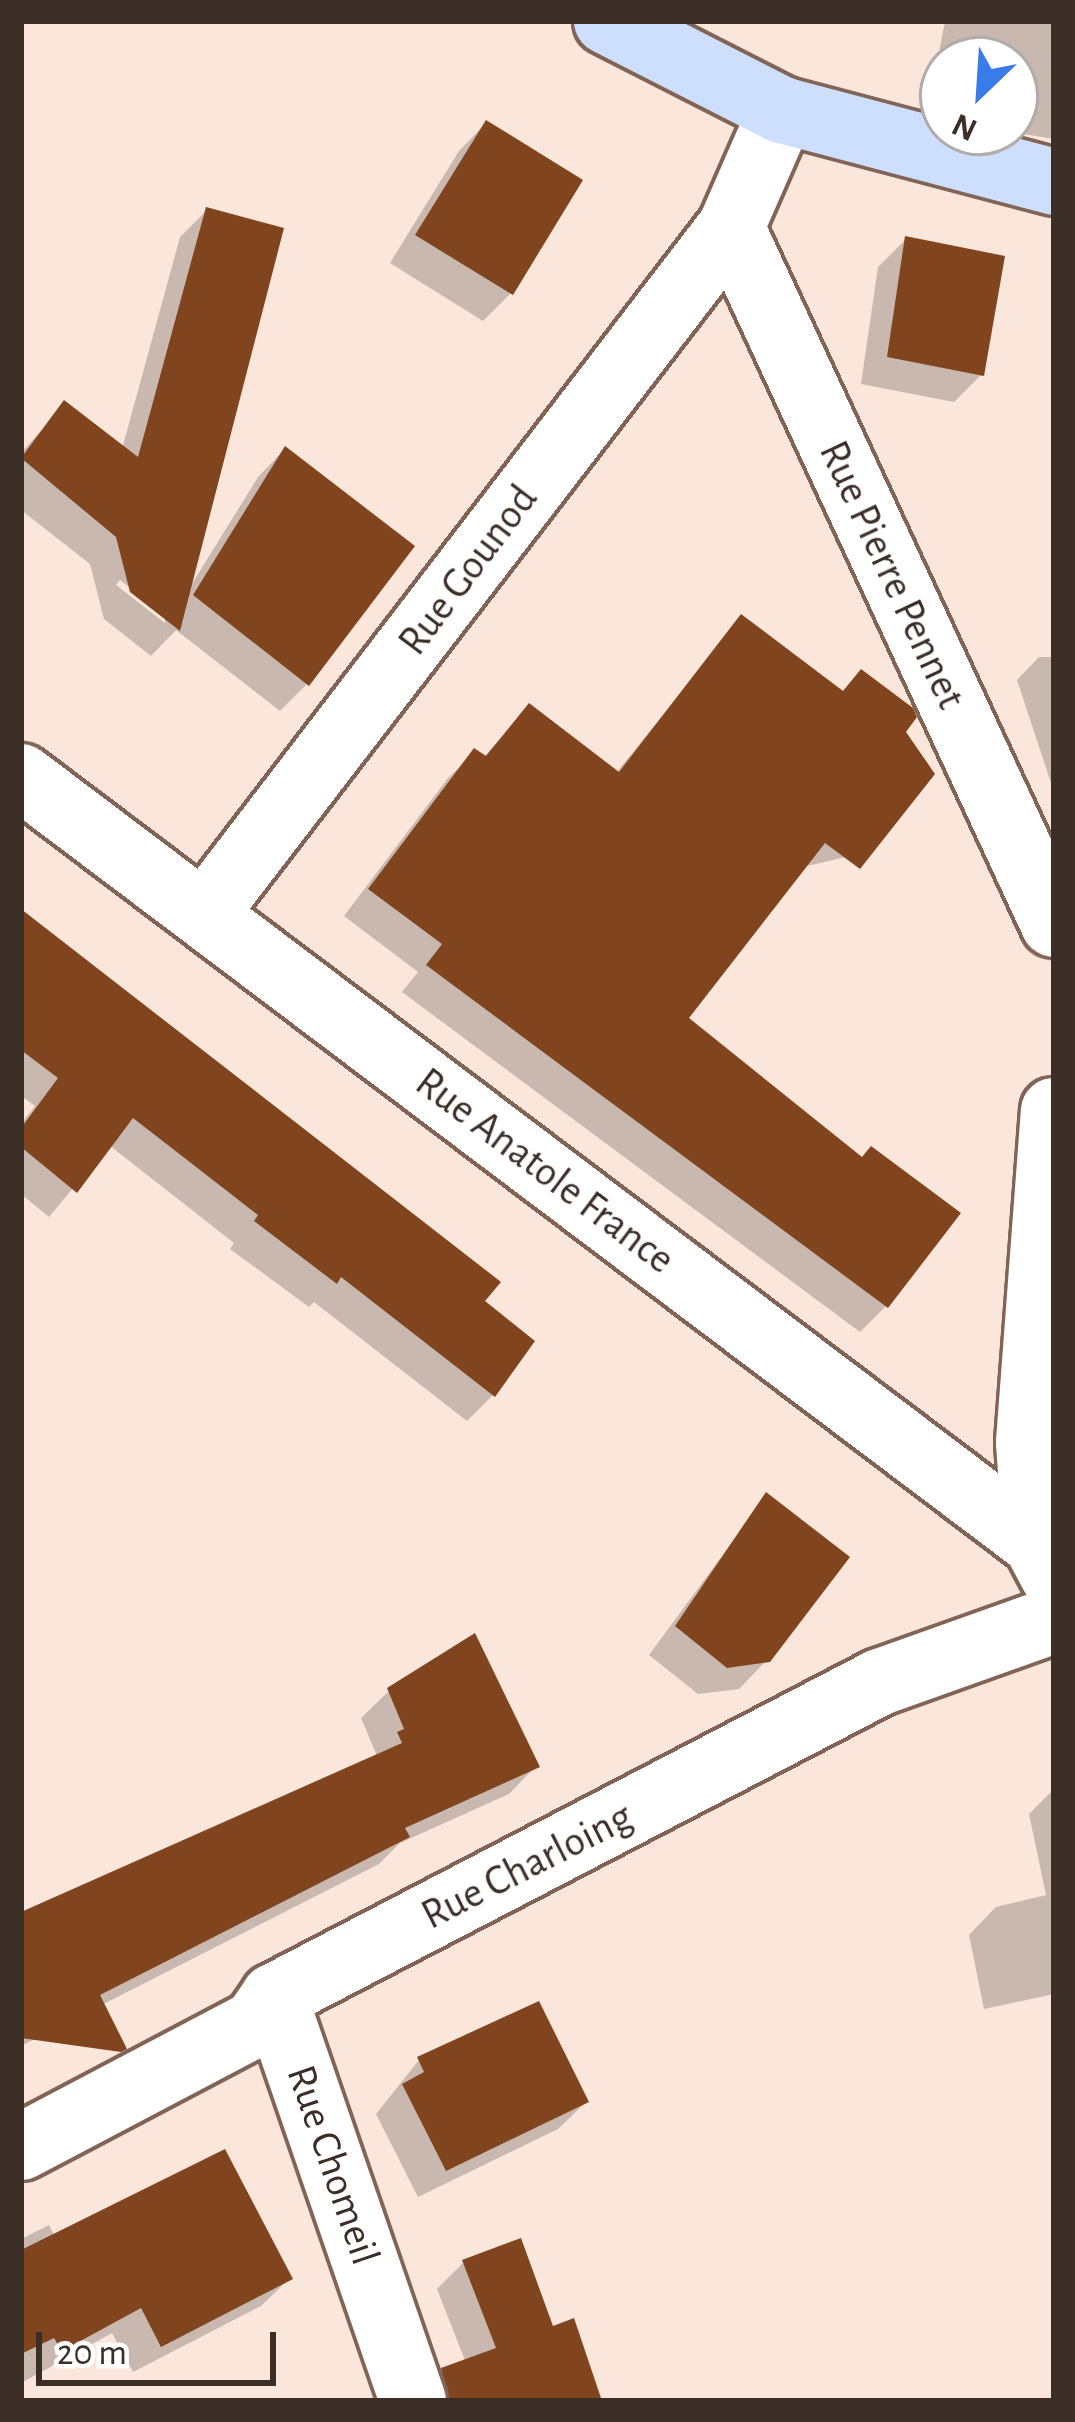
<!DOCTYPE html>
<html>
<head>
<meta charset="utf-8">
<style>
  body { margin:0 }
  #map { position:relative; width:1075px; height:2422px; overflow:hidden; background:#fbe6db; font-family:"Alegreya Sans",sans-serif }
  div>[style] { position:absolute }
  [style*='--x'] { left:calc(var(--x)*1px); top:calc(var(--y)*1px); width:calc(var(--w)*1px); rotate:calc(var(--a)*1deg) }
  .shadow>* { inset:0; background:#0003 }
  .building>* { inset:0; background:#80441f }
  .roads { filter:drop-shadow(3px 0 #816455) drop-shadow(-3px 0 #816455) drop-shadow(0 3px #816455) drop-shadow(0 -3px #816455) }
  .minor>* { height:66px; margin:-33px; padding:0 33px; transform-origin:33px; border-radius:33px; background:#fff }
  .secondary>* { height:66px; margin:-33px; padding:0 33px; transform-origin:33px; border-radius:33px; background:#cddffd }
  span { translate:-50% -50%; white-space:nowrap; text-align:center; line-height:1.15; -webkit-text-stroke:12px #fff; paint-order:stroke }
  .street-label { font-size:42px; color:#3b2e27 }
  .frame { position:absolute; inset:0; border:24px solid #3b2e27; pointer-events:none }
  .north { position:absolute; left:919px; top:36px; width:120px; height:120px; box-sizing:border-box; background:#fff; border:3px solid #b1aba9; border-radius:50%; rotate:205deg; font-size:33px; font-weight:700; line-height:48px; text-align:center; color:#3b2e27 }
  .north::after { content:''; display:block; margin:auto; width:42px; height:54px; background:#387be9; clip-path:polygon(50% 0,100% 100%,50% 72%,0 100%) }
  .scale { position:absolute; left:36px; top:2332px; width:240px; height:54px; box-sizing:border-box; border:6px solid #3b2e27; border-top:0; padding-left:15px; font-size:36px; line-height:42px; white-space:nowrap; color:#3b2e27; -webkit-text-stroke:9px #fff; paint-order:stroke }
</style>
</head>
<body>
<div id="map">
  <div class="shadow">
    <i style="clip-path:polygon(945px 21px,1054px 21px,1054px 139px,1011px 132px,1015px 60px,937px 63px)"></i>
    <i style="clip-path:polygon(486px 123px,511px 293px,483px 321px,390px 263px,459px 151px)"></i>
    <i style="clip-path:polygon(evenodd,207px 210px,190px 587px,258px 477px,285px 449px,307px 684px,280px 711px,176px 630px,151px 656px,104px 619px,90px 564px,21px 510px,21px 453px,65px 404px,122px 449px,180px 237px,207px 210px,120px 580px,165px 616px,165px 623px,116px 585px,120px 580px)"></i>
    <i style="clip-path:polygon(906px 239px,982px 374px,954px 402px,861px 384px,878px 267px)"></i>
    <i style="clip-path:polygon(742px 617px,841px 693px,861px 673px,902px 732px,863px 853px,803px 867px,684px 1018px,886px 1306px,860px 1332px,402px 992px,418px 972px,344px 916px,448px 778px,475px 752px,483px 758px,529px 707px,616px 773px)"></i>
    <i style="clip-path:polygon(1039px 657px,1054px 657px,1054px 792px,1017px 680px)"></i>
    <i style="clip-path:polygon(21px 914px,480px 1302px,493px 1395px,467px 1421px,314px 1302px,309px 1307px,230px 1249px,234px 1243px,109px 1145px,49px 1217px,21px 1194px,21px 1124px,35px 1106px,21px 1096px)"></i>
    <i style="clip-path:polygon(766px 1496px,767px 1660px,739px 1689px,698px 1694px,649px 1655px)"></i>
    <i style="clip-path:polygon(389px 1691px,536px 1766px,509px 1794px,400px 1843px,379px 1864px,21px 2046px,21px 1916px,377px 1756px,361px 1718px)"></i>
    <i style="clip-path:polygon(1054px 1789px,1054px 1994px,984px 2009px,969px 1935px,996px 1907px,1046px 1895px,1029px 1814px)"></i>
    <i style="clip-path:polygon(419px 2060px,586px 2102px,558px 2129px,418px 2197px,376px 2114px)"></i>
    <i style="clip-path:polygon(49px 2225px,55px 2237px,289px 2279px,261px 2306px,133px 2372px,112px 2333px,21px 2383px,21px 2239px)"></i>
    <i style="clip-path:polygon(463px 2263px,552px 2330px,600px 2401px,458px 2401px,468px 2368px,437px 2289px)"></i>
  </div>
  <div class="building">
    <i style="clip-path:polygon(486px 120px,583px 180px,513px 295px,415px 235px)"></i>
    <i style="clip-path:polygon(206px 207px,284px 228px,180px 631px,130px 592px,116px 537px,21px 458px,64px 400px,138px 457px)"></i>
    <i style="clip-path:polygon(905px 236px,1005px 256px,984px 376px,887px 357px)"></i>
    <i style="clip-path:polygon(285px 446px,415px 546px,309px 686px,193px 595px)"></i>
    <i style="clip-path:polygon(741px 614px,843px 691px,861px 669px,913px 708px,917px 717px,906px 732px,935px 774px,860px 869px,825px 843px,689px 1018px,862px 1157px,871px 1146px,961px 1213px,888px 1308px,426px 965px,442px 944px,368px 889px,474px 748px,486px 756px,529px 703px,619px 772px)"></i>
    <i style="clip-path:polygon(21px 909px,501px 1282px,485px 1301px,535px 1341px,495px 1397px,341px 1277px,337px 1284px,254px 1221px,258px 1215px,133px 1118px,77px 1193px,21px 1147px,21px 1128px,58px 1078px,21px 1050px)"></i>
    <i style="clip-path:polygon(766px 1492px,850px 1557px,770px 1662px,727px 1668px,675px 1626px)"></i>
    <i style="clip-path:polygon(475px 1633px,540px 1767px,405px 1828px,410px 1837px,100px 1995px,127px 2049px,121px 2052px,21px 2038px,21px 1912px,402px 1743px,397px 1732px,404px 1729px,387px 1688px)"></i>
    <i style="clip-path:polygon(539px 2001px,589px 2102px,446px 2171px,402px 2084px,424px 2072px,417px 2057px)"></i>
    <i style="clip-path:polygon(225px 2149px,293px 2279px,161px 2347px,141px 2308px,62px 2351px,54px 2338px,21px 2354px,21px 2250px)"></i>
    <i style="clip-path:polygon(521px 2238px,553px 2326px,574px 2318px,602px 2401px,449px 2401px,441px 2368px,496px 2348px,462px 2260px)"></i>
  </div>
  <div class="roads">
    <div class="minor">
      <i style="--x:731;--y:227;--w:768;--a:65.14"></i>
      <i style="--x:21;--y:777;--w:1272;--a:37.04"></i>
      <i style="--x:1036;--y:1543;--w:38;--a:62"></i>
      <i style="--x:205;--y:913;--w:864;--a:-52.52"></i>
      <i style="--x:731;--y:227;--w:128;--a:-66.4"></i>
      <i style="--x:1036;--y:1543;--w:101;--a:-94"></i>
      <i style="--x:1029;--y:1442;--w:332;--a:-85.7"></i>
      <i style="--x:274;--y:1997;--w:427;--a:71"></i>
      <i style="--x:21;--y:2147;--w:266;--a:-27.8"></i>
      <i style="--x:256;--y:2023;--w:32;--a:-55"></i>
      <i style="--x:274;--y:1997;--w:683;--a:-27.47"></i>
      <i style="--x:880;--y:1682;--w:185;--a:-19.6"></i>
    </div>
    <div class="secondary">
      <i style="--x:607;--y:21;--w:196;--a:27"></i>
      <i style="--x:782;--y:110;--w:281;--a:14.8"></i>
    </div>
  </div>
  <div class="street-label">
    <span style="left:468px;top:570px;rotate:-53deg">Rue Gounod</span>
    <span style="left:892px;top:575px;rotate:65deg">Rue Pierre Pennet</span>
    <span style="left:545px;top:1171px;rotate:37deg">Rue Anatole France</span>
    <span style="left:527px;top:1866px;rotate:-27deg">Rue Charloing</span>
    <span style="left:333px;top:2165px;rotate:71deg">Rue Chomeil</span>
  </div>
  <div class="frame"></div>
  <div class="north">N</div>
  <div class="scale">20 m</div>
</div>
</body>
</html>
